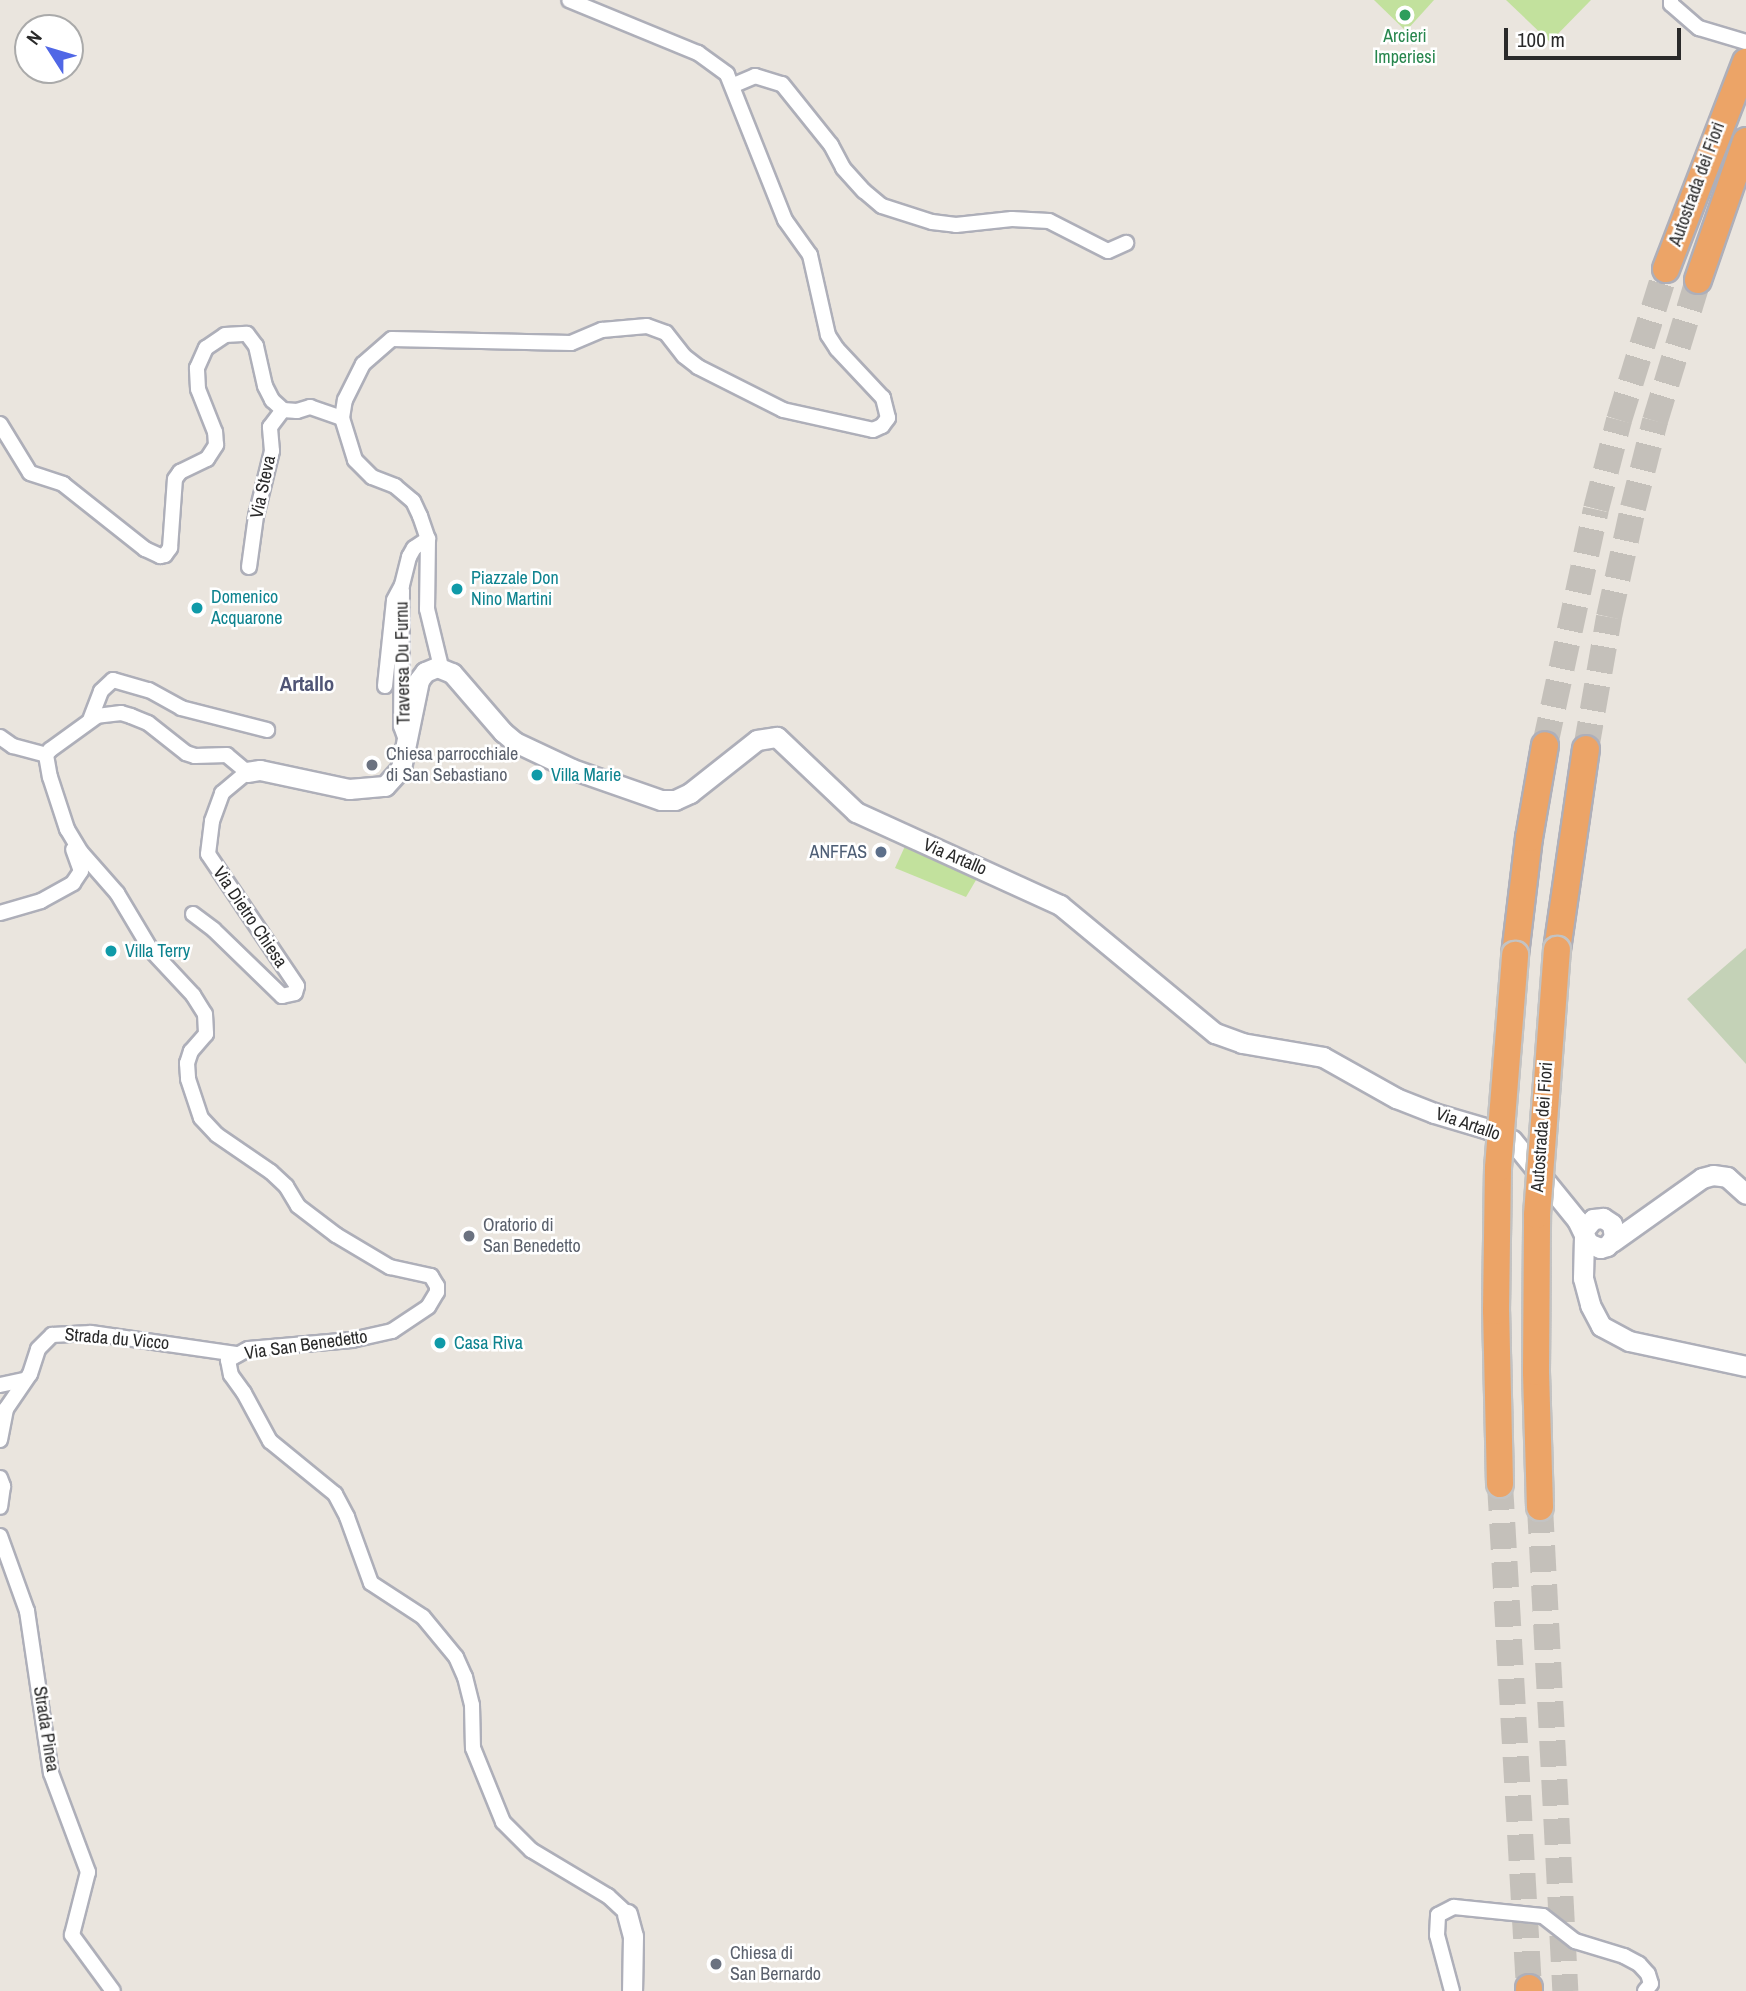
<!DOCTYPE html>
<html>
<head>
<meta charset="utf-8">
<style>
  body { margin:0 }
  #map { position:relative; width:1746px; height:1991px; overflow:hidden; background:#eae5de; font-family:"Archivo Narrow",sans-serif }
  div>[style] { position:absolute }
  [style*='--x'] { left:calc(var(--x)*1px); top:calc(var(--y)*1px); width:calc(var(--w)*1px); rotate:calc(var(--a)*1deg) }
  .cemetery>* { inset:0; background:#c4d2b7 }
  .pitch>* { inset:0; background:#c2e19d }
  .highway-tunnel>* { height:26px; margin-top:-13px; transform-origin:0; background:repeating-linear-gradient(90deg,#c4c0ba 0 26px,transparent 0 39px) }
  .roads { filter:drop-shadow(2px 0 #aeafb9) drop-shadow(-2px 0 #aeafb9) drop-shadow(0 2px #aeafb9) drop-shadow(0 -2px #aeafb9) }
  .street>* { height:14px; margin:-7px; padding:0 7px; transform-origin:7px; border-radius:7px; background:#fff }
  .secondary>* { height:19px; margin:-9.5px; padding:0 9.5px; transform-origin:9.5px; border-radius:9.5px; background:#fff }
  .highway>* { height:26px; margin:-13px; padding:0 13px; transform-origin:13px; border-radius:13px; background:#eca467 }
  .bridges { filter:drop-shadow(2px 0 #c3c3c3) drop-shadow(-2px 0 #c3c3c3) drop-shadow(0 2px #c3c3c3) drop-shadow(0 -2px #c3c3c3) }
  .highway-bridge>* { height:26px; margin:-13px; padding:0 13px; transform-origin:13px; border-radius:13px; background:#eca467 }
  .dots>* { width:19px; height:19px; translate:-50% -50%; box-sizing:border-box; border:4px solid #fff; border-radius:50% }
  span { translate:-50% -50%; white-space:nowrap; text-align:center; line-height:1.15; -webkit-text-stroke:5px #fff; paint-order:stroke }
  .leisure-label { font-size:18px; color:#27864d }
  .street-label { font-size:18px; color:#2a2a2a }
  .culture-label { font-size:18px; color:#0d838f }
  .left { translate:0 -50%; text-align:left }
  .worship-label { font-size:18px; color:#5b616d }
  .service-label { font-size:18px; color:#4e5e75 }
  .right { translate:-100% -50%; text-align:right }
  .quarter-label { font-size:21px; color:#505576; font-weight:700 }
  .north { position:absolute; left:14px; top:14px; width:70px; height:70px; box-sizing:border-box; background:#fff; border:2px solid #aaa; border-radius:50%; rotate:307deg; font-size:19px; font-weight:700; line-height:28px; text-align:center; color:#2a2a2a }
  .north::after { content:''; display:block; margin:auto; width:24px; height:32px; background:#5067e6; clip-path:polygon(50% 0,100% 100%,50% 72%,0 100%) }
  .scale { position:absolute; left:1504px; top:28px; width:177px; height:32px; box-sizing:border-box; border:4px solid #2a2a2a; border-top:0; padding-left:9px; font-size:21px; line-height:24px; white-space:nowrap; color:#2a2a2a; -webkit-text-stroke:5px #fff; paint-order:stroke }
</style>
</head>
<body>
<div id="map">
  <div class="cemetery">
    <i style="clip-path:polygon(1746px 948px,1746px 1064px,1687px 999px)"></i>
  </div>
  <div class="pitch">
    <i style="clip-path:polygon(1374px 0,1434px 0,1406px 31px)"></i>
    <i style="clip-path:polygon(1506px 0,1591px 0,1550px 42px)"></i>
    <i style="clip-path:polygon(906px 844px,979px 875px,966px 897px,895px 868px)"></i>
  </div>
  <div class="highway-tunnel">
    <i style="--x:1545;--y:745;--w:241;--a:-77.8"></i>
    <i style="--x:1596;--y:509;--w:92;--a:-75.5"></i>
    <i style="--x:1619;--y:420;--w:158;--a:-72.7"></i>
    <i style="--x:1586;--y:749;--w:134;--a:-80.1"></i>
    <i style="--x:1609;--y:617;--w:112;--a:-77.6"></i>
    <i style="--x:1633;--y:508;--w:90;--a:-75.8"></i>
    <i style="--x:1655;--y:421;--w:147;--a:-73"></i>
    <i style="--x:1500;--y:1484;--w:505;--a:86.71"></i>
    <i style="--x:1540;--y:1507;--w:485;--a:87"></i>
  </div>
  <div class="roads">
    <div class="street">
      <i style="--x:1671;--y:0;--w:4;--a:90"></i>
      <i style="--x:1671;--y:4;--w:37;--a:41"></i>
      <i style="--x:1699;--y:28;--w:49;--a:16.6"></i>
      <i style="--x:734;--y:85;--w:23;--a:-23"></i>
      <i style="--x:755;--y:76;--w:28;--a:17"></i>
      <i style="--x:782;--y:84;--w:78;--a:51.2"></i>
      <i style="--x:831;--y:145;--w:26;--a:62"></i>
      <i style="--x:843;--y:168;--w:31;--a:48"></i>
      <i style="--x:864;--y:191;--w:23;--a:40"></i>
      <i style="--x:882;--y:206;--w:52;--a:17.7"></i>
      <i style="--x:932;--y:222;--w:24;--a:7"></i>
      <i style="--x:956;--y:225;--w:56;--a:-6.1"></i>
      <i style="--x:1012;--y:219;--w:37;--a:3"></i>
      <i style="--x:1049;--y:221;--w:66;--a:27"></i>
      <i style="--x:1108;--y:251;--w:20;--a:-24"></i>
      <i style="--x:283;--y:410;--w:14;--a:4"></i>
      <i style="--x:297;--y:411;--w:14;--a:-17"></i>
      <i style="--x:310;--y:407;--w:34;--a:19"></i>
      <i style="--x:342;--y:418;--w:18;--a:-81"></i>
      <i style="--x:345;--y:400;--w:40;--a:-63.4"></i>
      <i style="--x:363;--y:364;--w:38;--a:-41"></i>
      <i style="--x:392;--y:339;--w:179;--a:1.3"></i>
      <i style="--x:571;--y:343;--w:34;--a:-23"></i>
      <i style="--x:602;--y:330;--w:45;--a:-5.1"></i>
      <i style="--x:647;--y:326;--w:20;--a:20"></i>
      <i style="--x:666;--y:333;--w:29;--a:52"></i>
      <i style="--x:684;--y:356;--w:18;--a:38"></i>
      <i style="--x:698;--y:367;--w:95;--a:26.8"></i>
      <i style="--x:783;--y:410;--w:92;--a:12.5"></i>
      <i style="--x:873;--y:430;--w:10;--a:-24"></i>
      <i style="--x:882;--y:426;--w:10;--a:-53"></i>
      <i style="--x:888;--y:418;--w:21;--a:-104"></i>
      <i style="--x:883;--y:398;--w:67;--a:-133.2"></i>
      <i style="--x:837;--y:349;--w:17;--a:-123"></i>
      <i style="--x:828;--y:335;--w:82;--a:-102.7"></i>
      <i style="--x:810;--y:255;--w:43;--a:-125.5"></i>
      <i style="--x:785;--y:220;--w:157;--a:-111.7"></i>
      <i style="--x:727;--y:74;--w:36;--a:-144"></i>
      <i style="--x:698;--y:53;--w:139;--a:-157.7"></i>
      <i style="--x:342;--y:418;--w:44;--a:72.8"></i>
      <i style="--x:355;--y:460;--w:24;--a:45"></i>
      <i style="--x:372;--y:477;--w:25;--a:21"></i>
      <i style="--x:395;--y:486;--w:23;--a:40"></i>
      <i style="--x:413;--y:501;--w:17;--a:65"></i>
      <i style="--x:420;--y:516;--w:24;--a:71"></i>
      <i style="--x:428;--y:539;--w:70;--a:90.8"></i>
      <i style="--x:427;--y:609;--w:60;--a:76.4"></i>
      <i style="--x:0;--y:424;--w:57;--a:58.5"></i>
      <i style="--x:30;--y:473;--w:35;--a:18"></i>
      <i style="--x:63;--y:484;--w:105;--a:38.4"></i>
      <i style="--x:145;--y:549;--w:17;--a:25"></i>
      <i style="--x:160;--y:556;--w:5;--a:-11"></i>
      <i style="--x:165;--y:555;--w:9;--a:-54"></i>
      <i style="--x:170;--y:548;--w:69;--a:-85.9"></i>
      <i style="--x:175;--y:479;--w:9;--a:-54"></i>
      <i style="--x:180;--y:472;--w:30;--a:-26"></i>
      <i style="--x:207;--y:459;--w:17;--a:-57"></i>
      <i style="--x:216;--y:445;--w:13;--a:-94"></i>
      <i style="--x:215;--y:432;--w:46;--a:-111.6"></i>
      <i style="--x:198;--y:389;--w:21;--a:-93"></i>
      <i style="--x:197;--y:368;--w:22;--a:-66"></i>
      <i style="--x:206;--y:348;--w:23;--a:-34"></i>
      <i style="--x:225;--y:335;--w:22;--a:-3"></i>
      <i style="--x:247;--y:334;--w:15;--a:53"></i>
      <i style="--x:256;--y:346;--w:41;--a:77.3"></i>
      <i style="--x:265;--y:386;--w:16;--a:63"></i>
      <i style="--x:272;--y:400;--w:15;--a:42"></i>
      <i style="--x:249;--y:567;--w:51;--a:-82.2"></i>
      <i style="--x:256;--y:516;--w:67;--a:-76.2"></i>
      <i style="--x:272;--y:451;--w:24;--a:-95"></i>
      <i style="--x:270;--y:427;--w:21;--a:-53"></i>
      <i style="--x:402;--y:590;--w:136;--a:90.4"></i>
      <i style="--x:401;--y:726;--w:12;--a:70"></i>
      <i style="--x:385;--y:686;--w:86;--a:-84"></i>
      <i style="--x:394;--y:600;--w:17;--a:-62"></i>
      <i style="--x:402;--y:585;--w:29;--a:-76"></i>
      <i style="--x:409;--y:557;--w:10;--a:-61"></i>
      <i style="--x:414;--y:548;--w:17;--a:-33"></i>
      <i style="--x:90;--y:720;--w:31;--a:-69"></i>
      <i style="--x:101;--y:691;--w:16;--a:-43"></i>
      <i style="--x:113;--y:680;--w:37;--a:16"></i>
      <i style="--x:149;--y:690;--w:37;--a:29"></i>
      <i style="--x:181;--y:708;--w:89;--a:14.3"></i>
      <i style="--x:0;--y:737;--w:16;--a:35"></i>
      <i style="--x:13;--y:746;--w:34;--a:15"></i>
      <i style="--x:0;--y:913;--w:43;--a:-16.3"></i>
      <i style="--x:41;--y:901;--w:37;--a:-29"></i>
      <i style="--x:73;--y:883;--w:14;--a:-56"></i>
      <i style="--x:81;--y:871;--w:23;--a:-110"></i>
      <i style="--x:193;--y:914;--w:26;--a:37"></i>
      <i style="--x:214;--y:930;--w:95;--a:44.1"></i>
      <i style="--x:282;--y:996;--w:13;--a:-13"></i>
      <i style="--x:295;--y:993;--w:7;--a:-74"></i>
      <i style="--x:297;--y:986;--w:159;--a:-124"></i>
      <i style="--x:208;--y:854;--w:33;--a:-83"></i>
      <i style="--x:212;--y:821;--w:30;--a:-70"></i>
      <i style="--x:222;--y:793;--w:33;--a:-40"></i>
      <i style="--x:247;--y:772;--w:26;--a:-140"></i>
      <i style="--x:227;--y:755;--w:32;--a:178"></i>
      <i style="--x:195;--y:756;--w:9;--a:-162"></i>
      <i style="--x:186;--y:753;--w:48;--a:-141.7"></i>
      <i style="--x:148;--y:723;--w:18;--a:-158"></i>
      <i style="--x:131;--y:716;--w:10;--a:-163"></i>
      <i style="--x:121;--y:713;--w:24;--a:173"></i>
      <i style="--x:97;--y:716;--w:58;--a:144.1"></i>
      <i style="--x:50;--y:750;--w:6;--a:129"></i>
      <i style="--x:46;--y:755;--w:22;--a:80"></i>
      <i style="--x:50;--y:777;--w:55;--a:71.9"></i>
      <i style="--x:67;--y:829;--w:27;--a:59"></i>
      <i style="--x:81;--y:852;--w:55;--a:48.7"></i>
      <i style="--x:117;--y:893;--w:66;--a:59.2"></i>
      <i style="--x:151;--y:950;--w:62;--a:47"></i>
      <i style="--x:193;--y:995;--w:22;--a:58"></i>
      <i style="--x:205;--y:1014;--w:20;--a:87"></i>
      <i style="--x:206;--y:1034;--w:23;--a:131"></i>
      <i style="--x:191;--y:1051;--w:13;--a:108"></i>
      <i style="--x:187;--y:1063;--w:16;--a:86"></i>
      <i style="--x:188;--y:1079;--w:41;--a:71.6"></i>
      <i style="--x:201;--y:1118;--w:23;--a:47"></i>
      <i style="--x:217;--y:1135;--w:65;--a:34.4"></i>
      <i style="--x:271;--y:1172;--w:21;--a:43"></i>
      <i style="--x:286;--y:1186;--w:23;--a:59"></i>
      <i style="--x:298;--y:1206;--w:48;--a:37.3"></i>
      <i style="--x:336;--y:1235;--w:63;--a:30.7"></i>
      <i style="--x:390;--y:1267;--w:42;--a:12.4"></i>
      <i style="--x:431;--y:1276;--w:12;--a:59"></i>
      <i style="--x:437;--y:1286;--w:6;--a:90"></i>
      <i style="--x:437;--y:1292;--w:17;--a:121"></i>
      <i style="--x:428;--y:1307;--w:43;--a:146.3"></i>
      <i style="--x:392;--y:1331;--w:41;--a:167.3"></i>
      <i style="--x:352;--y:1340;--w:104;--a:175.1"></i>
      <i style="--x:248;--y:1349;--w:23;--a:151"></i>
      <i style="--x:228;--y:1360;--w:15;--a:79"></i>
      <i style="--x:231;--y:1375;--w:22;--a:54"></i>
      <i style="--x:244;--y:1393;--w:55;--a:61.6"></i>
      <i style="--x:270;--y:1441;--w:84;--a:39.2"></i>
      <i style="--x:335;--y:1494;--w:26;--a:62"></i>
      <i style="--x:347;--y:1517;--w:70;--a:70"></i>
      <i style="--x:371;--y:1583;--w:62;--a:33.2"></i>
      <i style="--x:423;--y:1617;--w:52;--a:50.5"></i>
      <i style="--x:456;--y:1657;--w:22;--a:66"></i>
      <i style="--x:465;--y:1677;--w:29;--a:76"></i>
      <i style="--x:472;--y:1705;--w:43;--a:88.7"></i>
      <i style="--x:473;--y:1748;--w:80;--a:67.9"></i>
      <i style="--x:503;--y:1822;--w:40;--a:45"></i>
      <i style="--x:531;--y:1850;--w:90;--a:30.9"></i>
      <i style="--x:608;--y:1896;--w:26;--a:43"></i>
      <i style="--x:0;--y:1385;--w:25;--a:-12"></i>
      <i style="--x:0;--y:1440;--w:32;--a:-79"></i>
      <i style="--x:6;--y:1409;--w:42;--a:-55.6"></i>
      <i style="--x:30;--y:1374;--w:26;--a:-72"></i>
      <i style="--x:38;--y:1349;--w:20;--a:-45"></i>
      <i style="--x:52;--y:1335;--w:39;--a:-3"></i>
      <i style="--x:91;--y:1333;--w:148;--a:8.2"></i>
      <i style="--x:0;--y:1478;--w:9;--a:69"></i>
      <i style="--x:3;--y:1486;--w:21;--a:98"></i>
      <i style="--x:0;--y:1536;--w:80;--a:70.2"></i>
      <i style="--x:27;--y:1611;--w:164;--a:81.6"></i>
      <i style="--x:51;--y:1773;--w:106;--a:69.5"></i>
      <i style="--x:88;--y:1872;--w:65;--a:104.3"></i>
      <i style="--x:72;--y:1935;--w:69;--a:53.8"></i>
      <i style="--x:1452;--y:1991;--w:58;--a:-105"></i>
      <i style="--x:1437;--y:1935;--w:20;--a:-87"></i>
      <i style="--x:1438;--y:1915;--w:18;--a:-27"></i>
      <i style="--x:1454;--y:1907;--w:89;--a:5.8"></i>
      <i style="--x:1543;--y:1916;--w:41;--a:38"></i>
      <i style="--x:1575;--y:1941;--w:51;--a:17"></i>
      <i style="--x:1624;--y:1956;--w:17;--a:28"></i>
      <i style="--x:1639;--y:1964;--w:13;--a:48"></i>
      <i style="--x:1648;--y:1974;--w:10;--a:73"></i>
      <i style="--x:1651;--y:1984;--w:9;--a:131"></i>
    </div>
    <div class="secondary">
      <i style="--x:247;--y:772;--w:13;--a:-9"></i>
      <i style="--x:260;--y:770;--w:91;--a:12.1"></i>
      <i style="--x:349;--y:789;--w:36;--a:-5"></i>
      <i style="--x:385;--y:786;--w:24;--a:-48"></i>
      <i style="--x:401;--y:768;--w:90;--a:-78.4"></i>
      <i style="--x:419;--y:680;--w:10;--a:-53"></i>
      <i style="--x:425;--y:672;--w:13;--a:-23"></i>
      <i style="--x:437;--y:667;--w:16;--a:22"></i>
      <i style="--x:452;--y:673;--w:78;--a:49.2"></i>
      <i style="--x:503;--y:732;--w:16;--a:40"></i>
      <i style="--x:515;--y:742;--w:63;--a:25.3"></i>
      <i style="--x:572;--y:769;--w:94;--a:19.2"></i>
      <i style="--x:661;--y:800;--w:14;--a:0"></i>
      <i style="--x:675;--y:800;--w:17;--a:-25"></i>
      <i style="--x:690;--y:793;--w:85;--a:-38.3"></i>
      <i style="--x:757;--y:740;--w:20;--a:-9"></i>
      <i style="--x:777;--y:737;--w:109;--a:43.5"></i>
      <i style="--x:856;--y:812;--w:224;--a:24.5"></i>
      <i style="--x:1060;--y:905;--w:201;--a:39.6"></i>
      <i style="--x:1215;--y:1033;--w:29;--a:20"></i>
      <i style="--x:1242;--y:1043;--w:82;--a:9.8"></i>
      <i style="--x:1323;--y:1057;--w:84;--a:29.3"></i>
      <i style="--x:1396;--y:1098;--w:41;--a:21.5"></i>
      <i style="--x:1434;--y:1113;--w:56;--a:16.5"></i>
      <i style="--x:1488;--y:1129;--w:26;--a:25"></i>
      <i style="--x:1512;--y:1140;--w:103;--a:50.9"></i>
      <i style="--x:1577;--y:1220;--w:25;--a:64"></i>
      <i style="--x:1588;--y:1243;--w:13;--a:23"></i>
      <i style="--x:1600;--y:1248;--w:7;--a:-16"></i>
      <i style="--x:1607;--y:1246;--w:11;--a:-52"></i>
      <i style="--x:1614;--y:1237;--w:13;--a:-99"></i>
      <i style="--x:1612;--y:1224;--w:11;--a:-146"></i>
      <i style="--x:1603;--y:1218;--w:10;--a:174"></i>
      <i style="--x:1593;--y:1219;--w:14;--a:129"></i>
      <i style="--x:1584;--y:1237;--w:41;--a:91.4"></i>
      <i style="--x:1583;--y:1278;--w:28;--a:75"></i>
      <i style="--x:1590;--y:1305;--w:24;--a:62"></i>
      <i style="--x:1601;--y:1326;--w:32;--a:28"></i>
      <i style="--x:1629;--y:1341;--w:120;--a:12.1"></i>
      <i style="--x:1612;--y:1242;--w:110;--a:-35.4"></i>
      <i style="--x:1702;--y:1178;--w:11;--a:-15"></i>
      <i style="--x:1713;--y:1175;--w:14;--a:8"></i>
      <i style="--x:1727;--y:1177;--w:25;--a:42"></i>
      <i style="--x:627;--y:1914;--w:23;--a:75"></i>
      <i style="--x:633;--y:1936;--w:55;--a:91"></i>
    </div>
    <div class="highway">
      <i style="--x:1666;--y:269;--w:222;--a:-68.9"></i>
      <i style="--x:1698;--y:280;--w:147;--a:-70.9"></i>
      <i style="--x:1557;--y:950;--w:203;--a:-81.8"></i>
      <i style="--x:1515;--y:955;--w:118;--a:-83.2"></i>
      <i style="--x:1529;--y:838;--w:94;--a:-80.2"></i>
      <i style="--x:1529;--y:1988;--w:3;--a:90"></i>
    </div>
  </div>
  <div class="bridges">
    <div class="highway-bridge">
      <i style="--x:1500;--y:1484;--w:173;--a:-91.3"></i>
      <i style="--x:1496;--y:1311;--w:143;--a:-89.2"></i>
      <i style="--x:1498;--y:1168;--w:214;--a:-85.4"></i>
      <i style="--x:1540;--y:1507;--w:135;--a:-91.7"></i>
      <i style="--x:1536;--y:1372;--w:157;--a:-89.6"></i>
      <i style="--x:1537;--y:1215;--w:266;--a:-85.7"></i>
    </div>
  </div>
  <div class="dots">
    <i style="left:1405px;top:15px;background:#2e9e5b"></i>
    <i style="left:457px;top:589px;background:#0f9aa8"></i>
    <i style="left:197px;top:608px;background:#0f9aa8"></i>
    <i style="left:372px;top:765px;background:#6b7280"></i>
    <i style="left:537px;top:775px;background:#0f9aa8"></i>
    <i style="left:881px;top:852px;background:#5c6f8a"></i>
    <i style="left:111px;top:951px;background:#0f9aa8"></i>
    <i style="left:469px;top:1236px;background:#6b7280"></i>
    <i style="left:440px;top:1343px;background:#0f9aa8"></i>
    <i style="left:716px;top:1964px;background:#6b7280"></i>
  </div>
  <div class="leisure-label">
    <span style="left:1405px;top:47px">Arcieri<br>Imperiesi</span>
  </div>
  <div class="street-label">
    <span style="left:1697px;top:184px;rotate:-70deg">Autostrada dei Fiori</span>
    <span style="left:263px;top:487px;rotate:-78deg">Via Steva</span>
    <span style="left:403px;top:663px;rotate:-91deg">Traversa Du Furnu</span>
    <span style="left:955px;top:857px;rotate:23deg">Via Artallo</span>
    <span style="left:250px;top:917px;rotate:56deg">Via Dietro Chiesa</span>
    <span style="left:1468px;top:1124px;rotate:19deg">Via Artallo</span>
    <span style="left:1542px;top:1127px;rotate:-86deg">Autostrada dei Fiori</span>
    <span style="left:117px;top:1339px;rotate:5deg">Strada du Vicco</span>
    <span style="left:306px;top:1345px;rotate:-8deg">Via San Benedetto</span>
    <span style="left:46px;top:1729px;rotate:81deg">Strada Pinea</span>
  </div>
  <div class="culture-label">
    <span class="left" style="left:471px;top:589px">Piazzale Don<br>Nino Martini</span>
    <span class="left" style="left:211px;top:608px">Domenico<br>Acquarone</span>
    <span class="left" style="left:551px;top:775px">Villa Marie</span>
    <span class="left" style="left:125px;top:951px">Villa Terry</span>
    <span class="left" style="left:454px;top:1343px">Casa Riva</span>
  </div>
  <div class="worship-label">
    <span class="left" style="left:386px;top:765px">Chiesa parrocchiale<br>di San Sebastiano</span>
    <span class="left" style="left:483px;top:1236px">Oratorio di<br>San Benedetto</span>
    <span class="left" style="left:730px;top:1964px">Chiesa di<br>San Bernardo</span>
  </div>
  <div class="service-label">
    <span class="right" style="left:867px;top:852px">ANFFAS</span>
  </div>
  <div class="quarter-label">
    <span style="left:307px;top:684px">Artallo</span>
  </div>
  <div class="north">N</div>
  <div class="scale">100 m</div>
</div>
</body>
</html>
